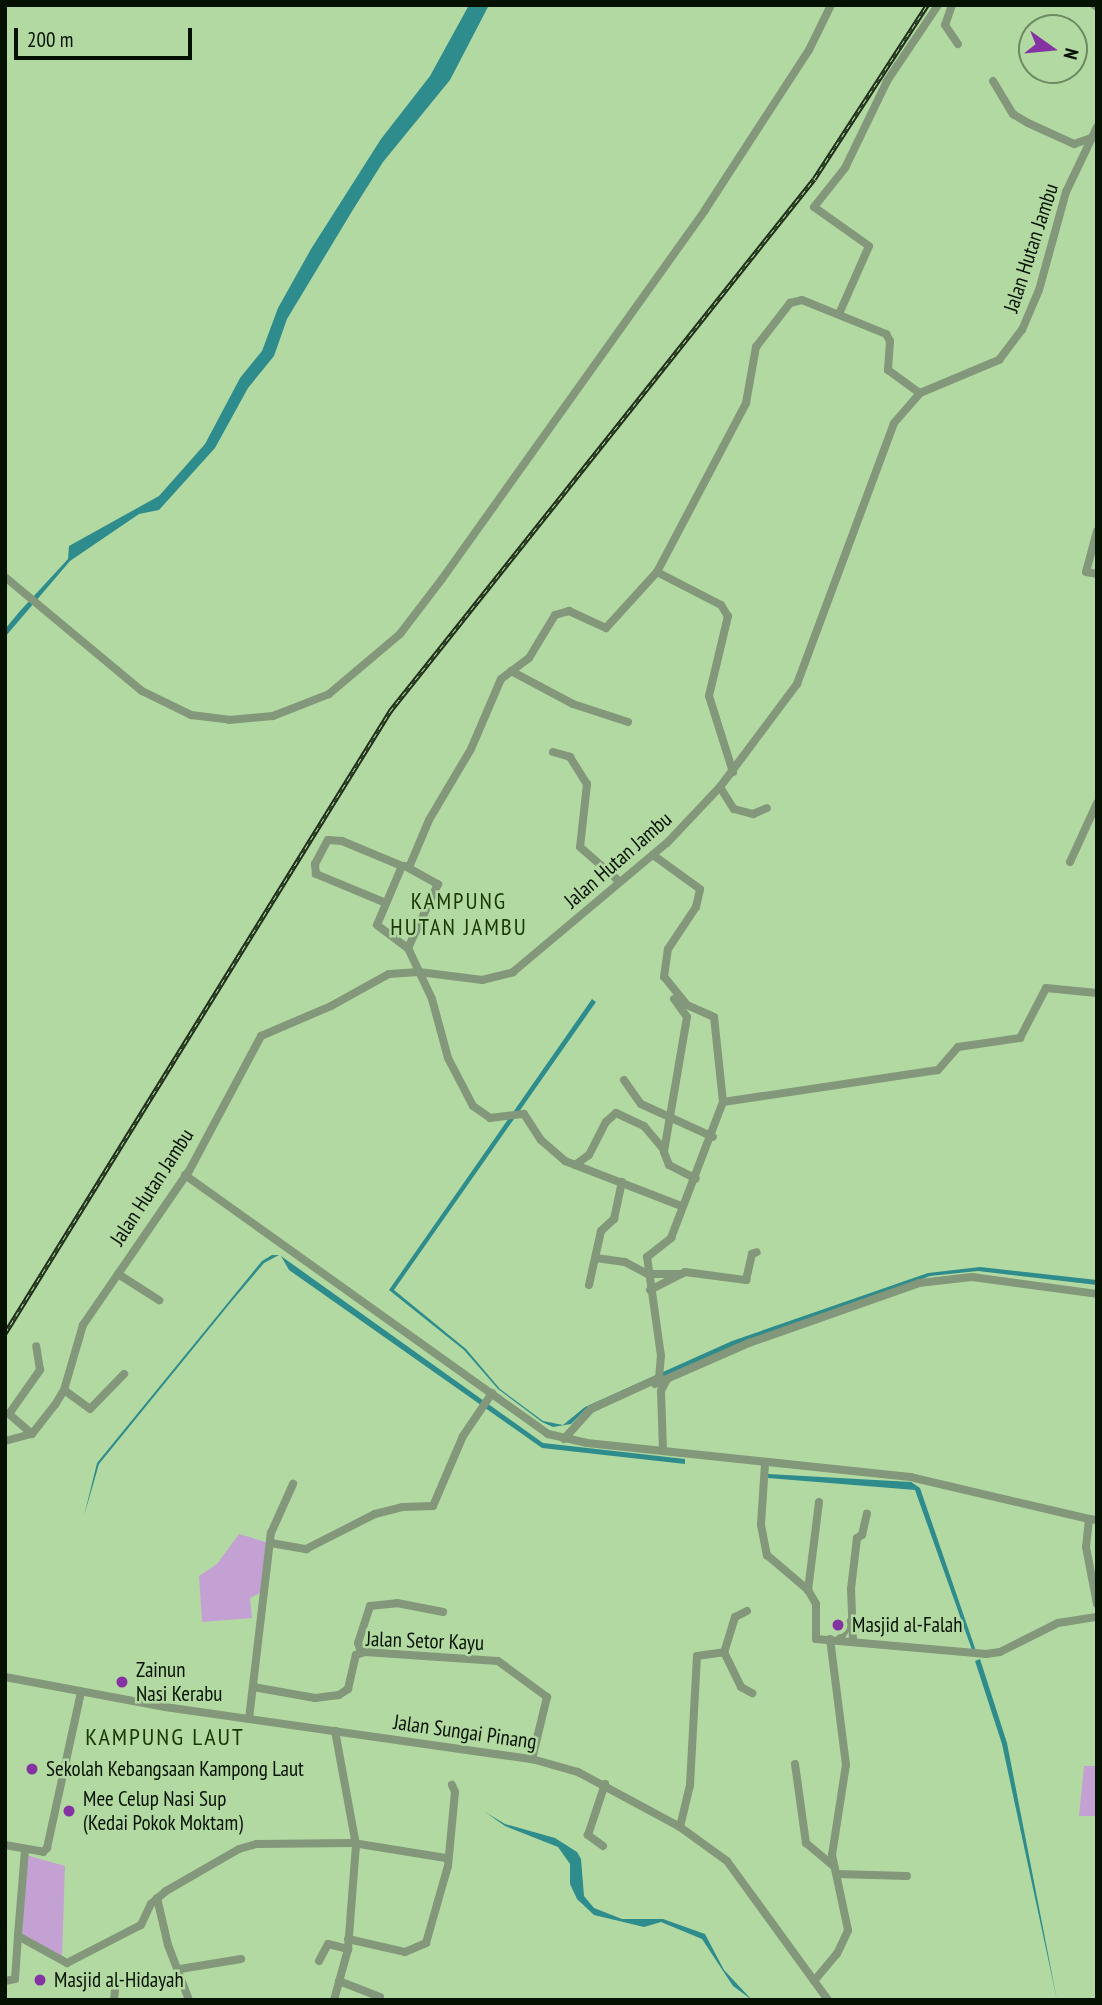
<!DOCTYPE html>
<html>
<head>
<meta charset="utf-8">
<style>
  body { margin:0 }
  #map { position:relative; width:1102px; height:2005px; overflow:hidden; background:#b3d9a2; font-family:"PT Sans Narrow",sans-serif }
  div>[style] { position:absolute }
  [style*='--x'] { left:calc(var(--x)*1px); top:calc(var(--y)*1px); width:calc(var(--w)*1px); rotate:calc(var(--a)*1deg) }
  .green>* { inset:0; background:#c4a1d3 }
  .water>* { inset:0; background:#2f8c8c }
  .minor>* { height:8px; margin:-4px; padding:0 4px; transform-origin:4px; border-radius:4px; background:#83977a }
  .rail>* { height:4.5px; margin-top:-2.25px; transform-origin:0; background:repeating-linear-gradient(90deg,#b3d9a2 0 5px,#1f2f19 0 10px); box-sizing:border-box; border-block:2px solid #1f2f19 }
  .dots>* { width:19px; height:19px; translate:-50% -50%; box-sizing:border-box; border:4px solid #b3d9a2; border-radius:50% }
  span { translate:-50% -50%; white-space:nowrap; text-align:center; line-height:1.15; -webkit-text-stroke:5px #b3d9a2; paint-order:stroke }
  .street-label { font-size:21px; color:#051101 }
  .poi-label { font-size:21px; color:#051101 }
  .left { translate:0 -50%; text-align:left }
  .neighbourhood-label { font-size:23px; color:#193804; letter-spacing:2px }
  .quarter-label { font-size:24px; color:#193804; letter-spacing:2px }
  .frame { position:absolute; inset:0; border:7px solid #051101; pointer-events:none }
  .north { position:absolute; left:1018px; top:14px; width:70px; height:70px; box-sizing:border-box; background:#b3d9a2; border:2px solid #6d8962; border-radius:50%; rotate:105deg; font-size:19px; font-weight:700; line-height:28px; text-align:center; color:#051101 }
  .north::after { content:''; display:block; margin:auto; width:24px; height:32px; background:#8533a2; clip-path:polygon(50% 0,100% 100%,50% 72%,0 100%) }
  .scale { position:absolute; left:14px; top:28px; width:178px; height:32px; box-sizing:border-box; border:4px solid #051101; border-top:0; padding-left:9px; font-size:21px; line-height:24px; white-space:nowrap; color:#051101; -webkit-text-stroke:5px #b3d9a2; paint-order:stroke }
</style>
</head>
<body>
<div id="map">
  <div class="green">
    <i style="clip-path:polygon(239px 1534px,269px 1543px,260px 1593px,250px 1598px,252px 1618px,202px 1622px,199px 1576px,217px 1564px)"></i>
    <i style="clip-path:polygon(1084px 1766px,1097px 1766px,1097px 1816px,1079px 1816px)"></i>
    <i style="clip-path:polygon(26px 1855px,65px 1866px,62px 1957px,22px 1937px)"></i>
  </div>
  <div class="water">
    <i style="clip-path:polygon(469px 5px,489px 5px,450px 80px,383px 162px,354px 208px,287px 319px,274px 356px,248px 388px,215px 448px,159px 510px,139px 514px,70px 561px,5px 637px,5px 629px,20px 611px,68px 559px,69px 546px,159px 496px,205px 444px,240px 378px,262px 351px,278px 308px,311px 249px,381px 139px,430px 76px)"></i>
    <i style="clip-path:polygon(592px 999px,596px 1002px,394px 1290px,466px 1349px,500px 1389px,543px 1421px,563px 1425px,585px 1407px,732px 1341px,928px 1273px,980px 1267px,1097px 1280px,1097px 1285px,978px 1271px,930px 1276px,587px 1408px,571px 1424px,553px 1427px,542px 1422px,498px 1389px,464px 1350px,389px 1290px)"></i>
    <i style="clip-path:polygon(272px 1255px,279px 1255px,264px 1263px,231px 1302px,99px 1464px,84px 1516px,97px 1463px,262px 1261px)"></i>
    <i style="clip-path:polygon(281px 1256px,543px 1443px,685px 1459px,685px 1464px,542px 1448px,289px 1270px)"></i>
    <i style="clip-path:polygon(768px 1474px,911px 1482px,920px 1488px,976px 1651px,972px 1650px,915px 1490px,768px 1478px)"></i>
    <i style="clip-path:polygon(980px 1659px,1007px 1743px,1057px 2000px,1002px 1744px,975px 1661px)"></i>
    <i style="clip-path:polygon(485px 1812px,505px 1824px,555px 1838px,577px 1852px,581px 1859px,584px 1896px,594px 1908px,622px 1919px,663px 1919px,705px 1934px,724px 1970px,752px 2000px,733px 1986px,702px 1939px,661px 1922px,644px 1927px,594px 1915px,577px 1899px,570px 1884px,570px 1864px,558px 1847px,505px 1826px)"></i>
  </div>
  <div class="minor">
    <i style="--x:952;--y:5;--w:21;--a:109"></i>
    <i style="--x:945;--y:25;--w:23;--a:56"></i>
    <i style="--x:1094;--y:5;--w:4;--a:34"></i>
    <i style="--x:993;--y:81;--w:39;--a:59"></i>
    <i style="--x:1013;--y:114;--w:17;--a:31"></i>
    <i style="--x:1028;--y:123;--w:51;--a:24.5"></i>
    <i style="--x:1074;--y:144;--w:18;--a:-19"></i>
    <i style="--x:839;--y:314;--w:74;--a:-66.2"></i>
    <i style="--x:869;--y:246;--w:67;--a:-144.7"></i>
    <i style="--x:814;--y:207;--w:50;--a:-51.5"></i>
    <i style="--x:845;--y:168;--w:97;--a:-64.2"></i>
    <i style="--x:887;--y:81;--w:92;--a:-56.1"></i>
    <i style="--x:1097;--y:531;--w:42;--a:105"></i>
    <i style="--x:1086;--y:572;--w:11;--a:10"></i>
    <i style="--x:657;--y:572;--w:72;--a:27.3"></i>
    <i style="--x:721;--y:605;--w:13;--a:58"></i>
    <i style="--x:728;--y:616;--w:82;--a:103.4"></i>
    <i style="--x:709;--y:696;--w:80;--a:72.5"></i>
    <i style="--x:5;--y:577;--w:178;--a:39.8"></i>
    <i style="--x:142;--y:691;--w:55;--a:26.1"></i>
    <i style="--x:191;--y:715;--w:38;--a:7"></i>
    <i style="--x:229;--y:720;--w:44;--a:-5.2"></i>
    <i style="--x:273;--y:716;--w:60;--a:-21.4"></i>
    <i style="--x:329;--y:694;--w:93;--a:-40.2"></i>
    <i style="--x:400;--y:634;--w:69;--a:-52.6"></i>
    <i style="--x:442;--y:579;--w:453;--a:-54.5"></i>
    <i style="--x:705;--y:210;--w:191;--a:-57"></i>
    <i style="--x:809;--y:50;--w:50;--a:-63.9"></i>
    <i style="--x:511;--y:671;--w:70;--a:28"></i>
    <i style="--x:573;--y:704;--w:58;--a:18.1"></i>
    <i style="--x:553;--y:752;--w:18;--a:16"></i>
    <i style="--x:570;--y:757;--w:32;--a:58"></i>
    <i style="--x:587;--y:784;--w:63;--a:96.3"></i>
    <i style="--x:580;--y:847;--w:52;--a:41.1"></i>
    <i style="--x:720;--y:787;--w:26;--a:58"></i>
    <i style="--x:734;--y:809;--w:20;--a:15"></i>
    <i style="--x:753;--y:814;--w:15;--a:-23"></i>
    <i style="--x:1070;--y:862;--w:65;--a:-65.4"></i>
    <i style="--x:410;--y:865;--w:49;--a:-67.1"></i>
    <i style="--x:429;--y:820;--w:82;--a:-59.4"></i>
    <i style="--x:471;--y:749;--w:76;--a:-66.8"></i>
    <i style="--x:501;--y:679;--w:35;--a:-37"></i>
    <i style="--x:529;--y:658;--w:50;--a:-58.8"></i>
    <i style="--x:555;--y:615;--w:15;--a:-16"></i>
    <i style="--x:569;--y:611;--w:41;--a:24.7"></i>
    <i style="--x:606;--y:628;--w:76;--a:-47.7"></i>
    <i style="--x:657;--y:572;--w:191;--a:-62.2"></i>
    <i style="--x:746;--y:403;--w:57;--a:-79.9"></i>
    <i style="--x:756;--y:347;--w:56;--a:-52.3"></i>
    <i style="--x:790;--y:303;--w:12;--a:-14"></i>
    <i style="--x:802;--y:300;--w:91;--a:22"></i>
    <i style="--x:886;--y:334;--w:8;--a:60"></i>
    <i style="--x:890;--y:341;--w:29;--a:94"></i>
    <i style="--x:888;--y:370;--w:39;--a:36"></i>
    <i style="--x:405;--y:866;--w:38;--a:29"></i>
    <i style="--x:438;--y:884;--w:71;--a:115.1"></i>
    <i style="--x:386;--y:903;--w:76;--a:-157.5"></i>
    <i style="--x:316;--y:874;--w:10;--a:-96"></i>
    <i style="--x:315;--y:864;--w:27;--a:-62"></i>
    <i style="--x:328;--y:840;--w:14;--a:4"></i>
    <i style="--x:342;--y:841;--w:65;--a:22.6"></i>
    <i style="--x:402;--y:866;--w:64;--a:113"></i>
    <i style="--x:377;--y:925;--w:39;--a:37"></i>
    <i style="--x:408;--y:948;--w:56;--a:64.8"></i>
    <i style="--x:432;--y:999;--w:61;--a:74.8"></i>
    <i style="--x:448;--y:1058;--w:54;--a:62.5"></i>
    <i style="--x:473;--y:1106;--w:21;--a:35"></i>
    <i style="--x:490;--y:1118;--w:34;--a:-7"></i>
    <i style="--x:524;--y:1114;--w:31;--a:57"></i>
    <i style="--x:541;--y:1140;--w:32;--a:41"></i>
    <i style="--x:565;--y:1161;--w:124;--a:21.2"></i>
    <i style="--x:674;--y:999;--w:22;--a:54"></i>
    <i style="--x:687;--y:1017;--w:137;--a:99.7"></i>
    <i style="--x:664;--y:1152;--w:14;--a:69"></i>
    <i style="--x:669;--y:1165;--w:30;--a:27"></i>
    <i style="--x:624;--y:1080;--w:29;--a:55"></i>
    <i style="--x:641;--y:1104;--w:79;--a:24.6"></i>
    <i style="--x:723;--y:1102;--w:217;--a:-8.5"></i>
    <i style="--x:938;--y:1070;--w:30;--a:-49"></i>
    <i style="--x:958;--y:1047;--w:63;--a:-8.3"></i>
    <i style="--x:1020;--y:1038;--w:56;--a:-62.5"></i>
    <i style="--x:1046;--y:988;--w:51;--a:5.6"></i>
    <i style="--x:575;--y:1165;--w:17;--a:-36"></i>
    <i style="--x:589;--y:1155;--w:37;--a:-63"></i>
    <i style="--x:606;--y:1122;--w:13;--a:-42"></i>
    <i style="--x:616;--y:1113;--w:31;--a:25"></i>
    <i style="--x:644;--y:1126;--w:30;--a:50"></i>
    <i style="--x:185;--y:1175;--w:446;--a:35.5"></i>
    <i style="--x:548;--y:1434;--w:40;--a:13"></i>
    <i style="--x:587;--y:1443;--w:325;--a:6"></i>
    <i style="--x:910;--y:1477;--w:184;--a:13.2"></i>
    <i style="--x:596;--y:1258;--w:29;--a:8"></i>
    <i style="--x:625;--y:1262;--w:26;--a:28"></i>
    <i style="--x:648;--y:1274;--w:33;--a:0"></i>
    <i style="--x:118;--y:1274;--w:49;--a:32.4"></i>
    <i style="--x:589;--y:1285;--w:55;--a:-77.5"></i>
    <i style="--x:601;--y:1231;--w:18;--a:-43"></i>
    <i style="--x:614;--y:1219;--w:38;--a:-78"></i>
    <i style="--x:650;--y:1290;--w:39;--a:-27"></i>
    <i style="--x:685;--y:1272;--w:62;--a:7.5"></i>
    <i style="--x:746;--y:1280;--w:27;--a:-77"></i>
    <i style="--x:752;--y:1254;--w:5;--a:-22"></i>
    <i style="--x:655;--y:1384;--w:103;--a:-23.6"></i>
    <i style="--x:749;--y:1343;--w:180;--a:-19.4"></i>
    <i style="--x:919;--y:1283;--w:53;--a:-6.5"></i>
    <i style="--x:972;--y:1277;--w:126;--a:7.7"></i>
    <i style="--x:64;--y:1390;--w:32;--a:36"></i>
    <i style="--x:90;--y:1409;--w:49;--a:-45.8"></i>
    <i style="--x:32;--y:1434;--w:30;--a:-139"></i>
    <i style="--x:9;--y:1414;--w:54;--a:-54.8"></i>
    <i style="--x:40;--y:1370;--w:24;--a:-99"></i>
    <i style="--x:564;--y:1439;--w:40;--a:-48"></i>
    <i style="--x:591;--y:1409;--w:75;--a:-24.5"></i>
    <i style="--x:659;--y:1378;--w:22;--a:-85"></i>
    <i style="--x:661;--y:1356;--w:100;--a:-98"></i>
    <i style="--x:647;--y:1257;--w:31;--a:-38"></i>
    <i style="--x:671;--y:1238;--w:146;--a:-69.1"></i>
    <i style="--x:723;--y:1102;--w:85;--a:-96"></i>
    <i style="--x:714;--y:1017;--w:30;--a:-156"></i>
    <i style="--x:687;--y:1005;--w:36;--a:-129"></i>
    <i style="--x:664;--y:977;--w:28;--a:-82"></i>
    <i style="--x:668;--y:949;--w:50;--a:-56.3"></i>
    <i style="--x:696;--y:907;--w:18;--a:-77"></i>
    <i style="--x:700;--y:889;--w:58;--a:-144.1"></i>
    <i style="--x:5;--y:1441;--w:28;--a:-15"></i>
    <i style="--x:32;--y:1434;--w:37;--a:-52"></i>
    <i style="--x:55;--y:1405;--w:17;--a:-59"></i>
    <i style="--x:64;--y:1390;--w:68;--a:-73.7"></i>
    <i style="--x:83;--y:1325;--w:187;--a:-55.5"></i>
    <i style="--x:189;--y:1171;--w:153;--a:-61.9"></i>
    <i style="--x:261;--y:1036;--w:76;--a:-23.2"></i>
    <i style="--x:331;--y:1006;--w:66;--a:-28.9"></i>
    <i style="--x:389;--y:974;--w:30;--a:-4"></i>
    <i style="--x:419;--y:972;--w:64;--a:7.2"></i>
    <i style="--x:482;--y:980;--w:32;--a:-14"></i>
    <i style="--x:513;--y:972;--w:201;--a:-40"></i>
    <i style="--x:667;--y:843;--w:77;--a:-46.6"></i>
    <i style="--x:720;--y:787;--w:129;--a:-53.2"></i>
    <i style="--x:797;--y:684;--w:278;--a:-69.6"></i>
    <i style="--x:894;--y:423;--w:40;--a:-49"></i>
    <i style="--x:920;--y:393;--w:86;--a:-22.7"></i>
    <i style="--x:999;--y:360;--w:38;--a:-53"></i>
    <i style="--x:1022;--y:330;--w:43;--a:-67"></i>
    <i style="--x:1039;--y:290;--w:102;--a:-74.6"></i>
    <i style="--x:1066;--y:192;--w:72;--a:-64.5"></i>
    <i style="--x:663;--y:1451;--w:60;--a:-91.9"></i>
    <i style="--x:661;--y:1391;--w:13;--a:-63"></i>
    <i style="--x:765;--y:1464;--w:61;--a:93.8"></i>
    <i style="--x:761;--y:1525;--w:31;--a:79"></i>
    <i style="--x:767;--y:1555;--w:54;--a:40.5"></i>
    <i style="--x:819;--y:1502;--w:89;--a:97.1"></i>
    <i style="--x:808;--y:1590;--w:16;--a:60"></i>
    <i style="--x:816;--y:1604;--w:35;--a:90"></i>
    <i style="--x:816;--y:1639;--w:171;--a:5"></i>
    <i style="--x:986;--y:1654;--w:14;--a:-8"></i>
    <i style="--x:1000;--y:1652;--w:65;--a:-26.6"></i>
    <i style="--x:1058;--y:1623;--w:39;--a:-9"></i>
    <i style="--x:1097;--y:1520;--w:8;--a:-173"></i>
    <i style="--x:1089;--y:1519;--w:28;--a:96"></i>
    <i style="--x:1086;--y:1547;--w:58;--a:79.1"></i>
    <i style="--x:271;--y:1543;--w:36;--a:10"></i>
    <i style="--x:306;--y:1549;--w:77;--a:-26.9"></i>
    <i style="--x:375;--y:1514;--w:29;--a:-14"></i>
    <i style="--x:403;--y:1507;--w:30;--a:-2"></i>
    <i style="--x:433;--y:1506;--w:76;--a:-66.8"></i>
    <i style="--x:463;--y:1436;--w:52;--a:-56"></i>
    <i style="--x:747;--y:1611;--w:13;--a:153"></i>
    <i style="--x:735;--y:1617;--w:37;--a:107"></i>
    <i style="--x:724;--y:1652;--w:39;--a:64"></i>
    <i style="--x:741;--y:1687;--w:13;--a:29"></i>
    <i style="--x:839;--y:1640;--w:25;--a:-58"></i>
    <i style="--x:853;--y:1640;--w:51;--a:-92.2"></i>
    <i style="--x:851;--y:1589;--w:51;--a:-83.3"></i>
    <i style="--x:857;--y:1538;--w:6;--a:-31"></i>
    <i style="--x:862;--y:1535;--w:22;--a:-77"></i>
    <i style="--x:361;--y:1652;--w:9;--a:-108"></i>
    <i style="--x:358;--y:1643;--w:39;--a:-72"></i>
    <i style="--x:370;--y:1606;--w:27;--a:-6"></i>
    <i style="--x:397;--y:1603;--w:47;--a:11.1"></i>
    <i style="--x:5;--y:1677;--w:163;--a:10.6"></i>
    <i style="--x:165;--y:1707;--w:371;--a:8.1"></i>
    <i style="--x:532;--y:1759;--w:48;--a:15.8"></i>
    <i style="--x:578;--y:1772;--w:116;--a:28.3"></i>
    <i style="--x:680;--y:1827;--w:58;--a:35.9"></i>
    <i style="--x:727;--y:1861;--w:172;--a:54"></i>
    <i style="--x:253;--y:1687;--w:63;--a:10.1"></i>
    <i style="--x:315;--y:1698;--w:24;--a:-7"></i>
    <i style="--x:339;--y:1695;--w:11;--a:-34"></i>
    <i style="--x:348;--y:1689;--w:35;--a:-77"></i>
    <i style="--x:356;--y:1655;--w:9;--a:-18"></i>
    <i style="--x:365;--y:1652;--w:133;--a:3.9"></i>
    <i style="--x:498;--y:1661;--w:61;--a:36.3"></i>
    <i style="--x:547;--y:1697;--w:64;--a:103.6"></i>
    <i style="--x:249;--y:1719;--w:187;--a:-83.3"></i>
    <i style="--x:271;--y:1533;--w:54;--a:-65.8"></i>
    <i style="--x:795;--y:1764;--w:80;--a:82.1"></i>
    <i style="--x:806;--y:1843;--w:35;--a:40"></i>
    <i style="--x:680;--y:1827;--w:43;--a:-76.6"></i>
    <i style="--x:690;--y:1785;--w:129;--a:-86.9"></i>
    <i style="--x:697;--y:1656;--w:27;--a:-8"></i>
    <i style="--x:5;--y:1845;--w:39;--a:10"></i>
    <i style="--x:43;--y:1852;--w:6;--a:-45"></i>
    <i style="--x:47;--y:1848;--w:160;--a:-77.7"></i>
    <i style="--x:603;--y:1846;--w:19;--a:-144"></i>
    <i style="--x:588;--y:1835;--w:54;--a:-71.6"></i>
    <i style="--x:25;--y:1850;--w:86;--a:94.7"></i>
    <i style="--x:18;--y:1936;--w:56;--a:28.9"></i>
    <i style="--x:67;--y:1963;--w:83;--a:-27.2"></i>
    <i style="--x:141;--y:1925;--w:23;--a:-65"></i>
    <i style="--x:151;--y:1904;--w:20;--a:-41"></i>
    <i style="--x:166;--y:1891;--w:84;--a:-29.9"></i>
    <i style="--x:239;--y:1849;--w:19;--a:-16"></i>
    <i style="--x:257;--y:1844;--w:96;--a:-0.6"></i>
    <i style="--x:353;--y:1843;--w:94;--a:9.2"></i>
    <i style="--x:837;--y:1874;--w:70;--a:1.6"></i>
    <i style="--x:157;--y:1898;--w:48;--a:76.8"></i>
    <i style="--x:168;--y:1945;--w:59;--a:69.1"></i>
    <i style="--x:348;--y:1939;--w:58;--a:12.8"></i>
    <i style="--x:405;--y:1952;--w:23;--a:-23"></i>
    <i style="--x:426;--y:1943;--w:80;--a:-74.1"></i>
    <i style="--x:448;--y:1866;--w:74;--a:-84.6"></i>
    <i style="--x:455;--y:1792;--w:8;--a:-113"></i>
    <i style="--x:319;--y:1961;--w:19;--a:-62"></i>
    <i style="--x:328;--y:1944;--w:21;--a:14"></i>
    <i style="--x:180;--y:1969;--w:62;--a:-9.3"></i>
    <i style="--x:5;--y:1981;--w:10;--a:-11"></i>
    <i style="--x:15;--y:1979;--w:43;--a:-86"></i>
    <i style="--x:339;--y:1981;--w:44;--a:21.3"></i>
    <i style="--x:814;--y:1981;--w:35;--a:-50"></i>
    <i style="--x:837;--y:1954;--w:26;--a:-65"></i>
    <i style="--x:848;--y:1930;--w:77;--a:-102"></i>
    <i style="--x:832;--y:1855;--w:91;--a:-81.2"></i>
    <i style="--x:846;--y:1765;--w:127;--a:-97.2"></i>
    <i style="--x:114;--y:2000;--w:9;--a:-84"></i>
    <i style="--x:334;--y:2000;--w:53;--a:-74.6"></i>
    <i style="--x:348;--y:1949;--w:104;--a:-85.6"></i>
    <i style="--x:356;--y:1845;--w:116;--a:-100.4"></i>
  </div>
  <div class="rail">
    <i style="--x:5;--y:1333;--w:732;--a:-58.24"></i>
    <i style="--x:390;--y:711;--w:680;--a:-51.45"></i>
    <i style="--x:814;--y:179;--w:207;--a:-57"></i>
  </div>
  <div class="dots">
    <i style="left:838px;top:1625px;background:#8533a2"></i>
    <i style="left:122px;top:1682px;background:#8533a2"></i>
    <i style="left:32px;top:1769px;background:#8533a2"></i>
    <i style="left:69px;top:1811px;background:#8533a2"></i>
    <i style="left:40px;top:1980px;background:#8533a2"></i>
  </div>
  <div class="street-label">
    <span style="left:1031px;top:248px;rotate:-72deg">Jalan Hutan Jambu</span>
    <span style="left:618px;top:860px;rotate:-41deg">Jalan Hutan Jambu</span>
    <span style="left:152px;top:1187px;rotate:-57deg">Jalan Hutan Jambu</span>
    <span style="left:425px;top:1641px;rotate:2deg">Jalan Setor Kayu</span>
    <span style="left:465px;top:1732px;rotate:8deg">Jalan Sungai Pinang</span>
  </div>
  <div class="poi-label">
    <span class="left" style="left:852px;top:1625px">Masjid al-Falah</span>
    <span class="left" style="left:136px;top:1682px">Zainun<br>Nasi Kerabu</span>
    <span class="left" style="left:46px;top:1769px">Sekolah Kebangsaan Kampong Laut</span>
    <span class="left" style="left:83px;top:1811px">Mee Celup Nasi Sup<br>(Kedai Pokok Moktam)</span>
    <span class="left" style="left:54px;top:1980px">Masjid al-Hidayah</span>
  </div>
  <div class="neighbourhood-label">
    <span style="left:459px;top:914px">KAMPUNG<br>HUTAN JAMBU</span>
  </div>
  <div class="quarter-label">
    <span style="left:165px;top:1737px">KAMPUNG LAUT</span>
  </div>
  <div class="frame"></div>
  <div class="north">N</div>
  <div class="scale">200 m</div>
</div>
</body>
</html>
